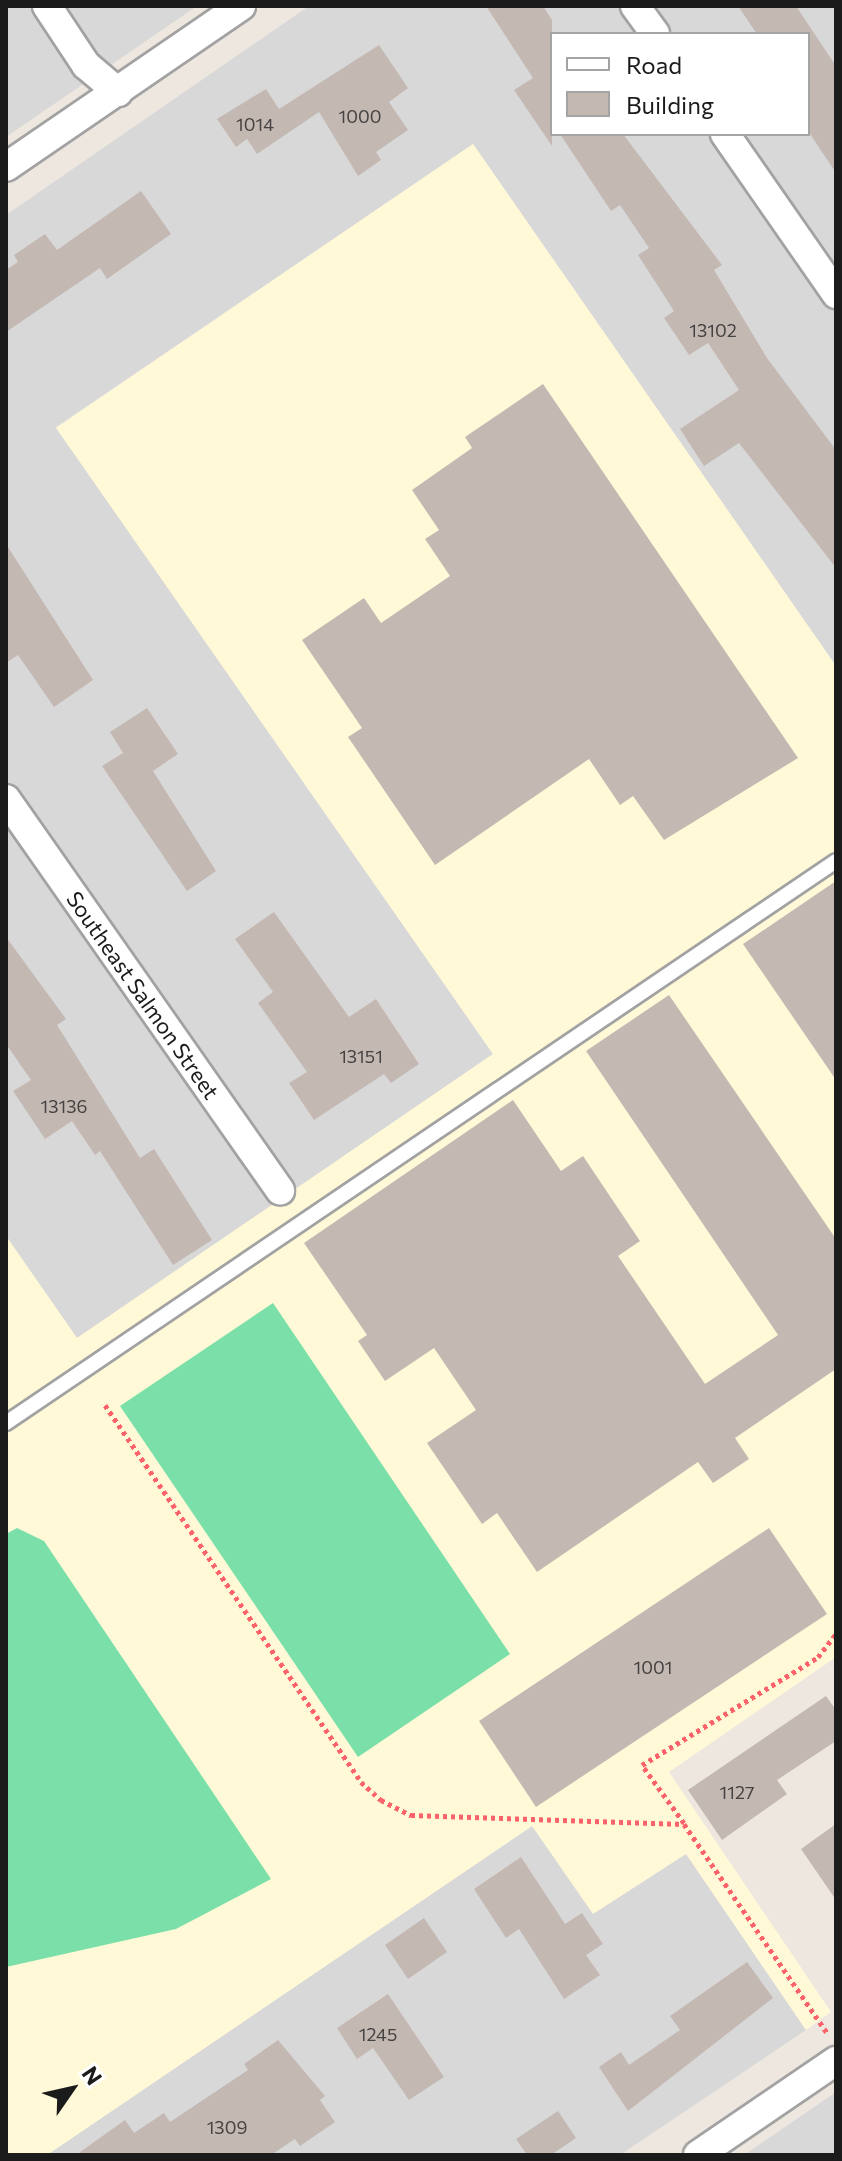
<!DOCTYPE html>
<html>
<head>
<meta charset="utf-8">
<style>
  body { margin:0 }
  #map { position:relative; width:842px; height:2161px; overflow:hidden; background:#ede7e0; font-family:Commissioner,sans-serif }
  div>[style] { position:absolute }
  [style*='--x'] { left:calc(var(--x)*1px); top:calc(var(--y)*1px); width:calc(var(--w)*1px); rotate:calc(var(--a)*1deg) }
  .residential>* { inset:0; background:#d9d8d8 }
  .education>* { inset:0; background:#fff9d7 }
  .pitch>* { inset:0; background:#7bdfa9 }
  .building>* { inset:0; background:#c4b8b3 }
  .path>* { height:5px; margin-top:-2.5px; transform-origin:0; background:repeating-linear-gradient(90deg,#fc6269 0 4px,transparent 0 8px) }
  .roads { filter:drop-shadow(2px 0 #a2a2a2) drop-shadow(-2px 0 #a2a2a2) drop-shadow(0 2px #a2a2a2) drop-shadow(0 -2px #a2a2a2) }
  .service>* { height:14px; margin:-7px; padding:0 7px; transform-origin:7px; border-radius:7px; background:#fff }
  .minor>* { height:28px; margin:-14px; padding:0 14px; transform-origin:14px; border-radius:14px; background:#fff }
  span { translate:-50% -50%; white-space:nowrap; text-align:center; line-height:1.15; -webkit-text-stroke:8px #fff; paint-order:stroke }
  .number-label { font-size:18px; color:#454241 }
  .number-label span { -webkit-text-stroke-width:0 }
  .street-label { font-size:22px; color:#1b1b1b }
  .frame { position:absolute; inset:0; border:8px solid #1b1b1b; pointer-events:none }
  .legend { position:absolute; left:550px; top:32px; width:260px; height:104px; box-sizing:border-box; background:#fff; border:2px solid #a4a4a4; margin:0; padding:10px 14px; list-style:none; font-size:24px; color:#1b1b1b }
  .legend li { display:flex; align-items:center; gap:16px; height:40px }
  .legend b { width:40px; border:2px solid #a4a4a4 }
  .north { position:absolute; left:32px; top:2049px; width:80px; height:80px; -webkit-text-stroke:6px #fff; paint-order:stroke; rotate:56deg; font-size:22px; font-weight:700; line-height:32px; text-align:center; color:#1b1b1b }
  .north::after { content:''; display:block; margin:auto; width:28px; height:36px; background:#1b1b1b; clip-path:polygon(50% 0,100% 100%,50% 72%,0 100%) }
</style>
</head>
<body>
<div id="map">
  <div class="residential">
    <i style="clip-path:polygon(6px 6px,197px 6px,6px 137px)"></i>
    <i style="clip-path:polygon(evenodd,309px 6px,836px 6px,836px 666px,473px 144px,56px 427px,493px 1054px,77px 1338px,6px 1236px,6px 215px,309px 6px,552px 34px,808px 34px,808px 134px,552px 134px,552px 34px)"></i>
    <i style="clip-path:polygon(532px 1826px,686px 1853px,806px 2030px,620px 2155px,47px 2155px)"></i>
    <i style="clip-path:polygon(836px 2092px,836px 2155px,744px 2155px)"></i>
  </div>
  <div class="education">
    <i style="clip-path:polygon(473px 144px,836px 666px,836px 1657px,669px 1772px,831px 2012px,806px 2030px,686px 1854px,593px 1914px,532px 1826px,47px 2155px,6px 2155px,6px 1236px,77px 1338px,493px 1054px,56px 428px)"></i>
  </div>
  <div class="pitch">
    <i style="clip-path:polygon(273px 1303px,510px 1654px,358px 1757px,120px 1406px)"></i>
    <i style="clip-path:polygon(17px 1528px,44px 1541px,271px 1879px,176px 1929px,6px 1967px,6px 1534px)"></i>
  </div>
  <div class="building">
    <i style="clip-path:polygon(486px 6px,543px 6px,552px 20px,552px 146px,514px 90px,533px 78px)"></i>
    <i style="clip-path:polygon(738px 6px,796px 6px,836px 66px,836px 173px,808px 131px,808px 34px,757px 34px)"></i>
    <i style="clip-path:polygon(379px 45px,408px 88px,389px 102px,408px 130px,376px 152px,381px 160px,358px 176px,319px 112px,257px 154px,247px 139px,236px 147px,217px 119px,266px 89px,279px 109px)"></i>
    <i style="clip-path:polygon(560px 134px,623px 134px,722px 265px,714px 270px,767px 358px,836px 450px,836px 568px,739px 443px,704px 466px,680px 429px,739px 390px,708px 343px,689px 355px,664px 318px,674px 311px,638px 255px,649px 248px,620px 205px,611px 211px)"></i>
    <i style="clip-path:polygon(141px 191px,171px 234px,107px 279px,100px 268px,6px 332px,6px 270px,18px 262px,14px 255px,45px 234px,57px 250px)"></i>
    <i style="clip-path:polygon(543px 384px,798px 758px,664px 840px,633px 796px,620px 805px,589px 759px,435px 865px,348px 737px,362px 728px,302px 640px,364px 598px,381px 623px,450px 576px,425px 539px,439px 530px,412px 490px,472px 448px,465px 437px)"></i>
    <i style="clip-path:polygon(6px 544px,93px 680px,54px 707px,18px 655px,6px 663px)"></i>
    <i style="clip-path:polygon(147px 708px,178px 754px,153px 771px,216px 871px,187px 891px,102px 766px,123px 753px,110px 732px)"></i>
    <i style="clip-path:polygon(836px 881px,836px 1080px,743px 944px)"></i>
    <i style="clip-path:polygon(274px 912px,349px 1017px,376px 999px,419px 1064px,391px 1083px,384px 1074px,314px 1120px,289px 1083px,307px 1072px,258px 1003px,273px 992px,235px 939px)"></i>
    <i style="clip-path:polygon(6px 937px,66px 1019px,57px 1025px,140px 1158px,154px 1149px,212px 1240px,173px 1265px,100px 1151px,95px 1155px,72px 1121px,45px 1139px,13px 1091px,31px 1080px,6px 1044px)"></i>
    <i style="clip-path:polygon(669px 995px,836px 1239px,836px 1369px,735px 1438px,749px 1459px,713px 1483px,698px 1462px,537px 1572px,497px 1513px,482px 1524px,427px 1443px,476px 1410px,434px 1348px,385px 1381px,358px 1341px,367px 1335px,304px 1243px,513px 1100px,561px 1171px,583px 1156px,640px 1241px,618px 1256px,705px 1384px,778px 1335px,586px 1051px)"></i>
    <i style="clip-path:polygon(769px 1528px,827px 1614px,536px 1807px,479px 1721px)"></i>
    <i style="clip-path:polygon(826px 1696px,836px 1710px,836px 1741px,777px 1780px,787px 1794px,722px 1840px,688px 1790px)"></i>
    <i style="clip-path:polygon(836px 1824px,836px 1900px,801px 1849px)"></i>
    <i style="clip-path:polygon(521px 1857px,565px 1924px,582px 1913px,603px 1944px,586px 1955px,600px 1975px,564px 1999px,519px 1929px,506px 1938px,474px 1889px)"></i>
    <i style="clip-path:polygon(424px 1918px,447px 1952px,408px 1979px,385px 1945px)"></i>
    <i style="clip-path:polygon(747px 1962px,773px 1998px,628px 2111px,599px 2067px,621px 2052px,629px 2065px,680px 2030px,670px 2016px)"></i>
    <i style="clip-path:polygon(388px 1994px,444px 2077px,409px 2100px,373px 2048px,357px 2059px,337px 2028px)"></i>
    <i style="clip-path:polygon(278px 2040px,325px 2096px,320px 2100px,335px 2122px,300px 2146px,295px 2139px,271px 2155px,76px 2155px,125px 2120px,134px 2133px,164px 2113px,170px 2122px,248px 2070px,244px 2064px)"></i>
    <i style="clip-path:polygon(558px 2111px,576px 2138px,551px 2155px,527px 2155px,516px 2139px)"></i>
  </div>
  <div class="path">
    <i style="--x:105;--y:1405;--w:456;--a:55.8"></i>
    <i style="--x:361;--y:1782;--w:27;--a:42"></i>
    <i style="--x:381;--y:1800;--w:34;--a:27"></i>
    <i style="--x:411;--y:1815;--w:273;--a:1.9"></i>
    <i style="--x:684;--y:1824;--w:253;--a:55.6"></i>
    <i style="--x:684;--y:1823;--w:72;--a:-125.9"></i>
    <i style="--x:642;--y:1765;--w:206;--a:-31.5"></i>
    <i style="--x:818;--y:1657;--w:29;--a:-52"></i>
  </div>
  <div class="roads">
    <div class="service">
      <i style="--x:6;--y:1423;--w:1002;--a:-34.1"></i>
    </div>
    <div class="minor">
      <i style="--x:47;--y:6;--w:71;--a:56.5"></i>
      <i style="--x:86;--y:65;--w:42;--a:40.2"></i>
      <i style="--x:635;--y:6;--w:34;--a:54"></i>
      <i style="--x:725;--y:134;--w:195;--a:55.2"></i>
      <i style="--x:6;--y:167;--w:285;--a:-34.4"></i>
      <i style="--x:6;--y:799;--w:478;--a:55"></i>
      <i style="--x:698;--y:2155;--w:167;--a:-34.3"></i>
    </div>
  </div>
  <div class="number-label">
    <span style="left:360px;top:116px">1000</span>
    <span style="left:255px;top:124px">1014</span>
    <span style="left:713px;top:330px">13102</span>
    <span style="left:361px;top:1056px">13151</span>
    <span style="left:64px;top:1106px">13136</span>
    <span style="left:653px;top:1667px">1001</span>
    <span style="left:737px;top:1792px">1127</span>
    <span style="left:378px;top:2034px">1245</span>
    <span style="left:227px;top:2127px">1309</span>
  </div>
  <div class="street-label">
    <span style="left:143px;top:995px;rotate:55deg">Southeast Salmon Street</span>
  </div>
  <div class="frame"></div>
  <ul class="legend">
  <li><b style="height:10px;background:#fff"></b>Road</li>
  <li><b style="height:22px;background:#c4b8b3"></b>Building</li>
  </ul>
  <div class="north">N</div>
</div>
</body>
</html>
